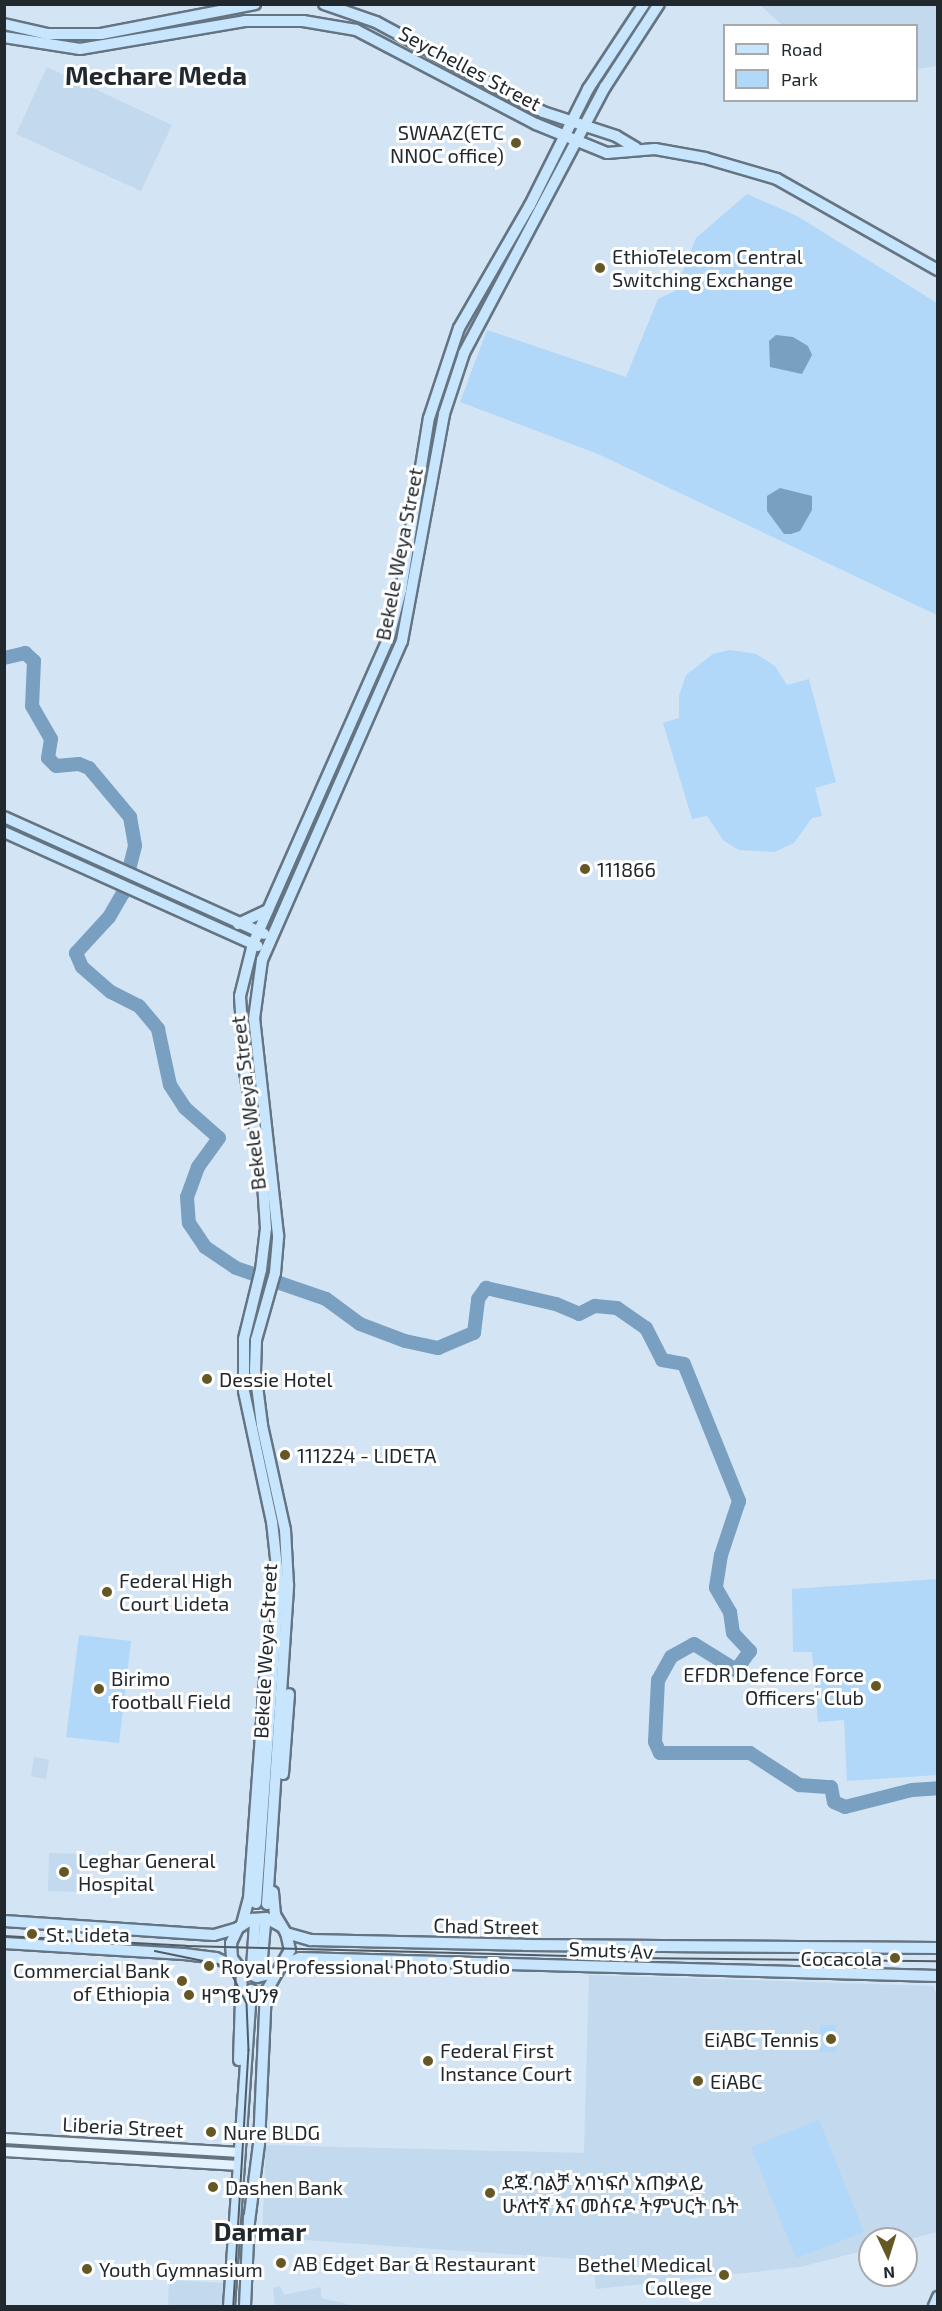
<!DOCTYPE html>
<html>
<head>
<meta charset="utf-8">
<style>
  body { margin:0 }
  #map { position:relative; width:942px; height:2311px; overflow:hidden; background:#d3e4f4; font-family:"Exo 2","Noto Sans Ethiopic",sans-serif }
  div>[style] { position:absolute }
  [style*='--x'] { left:calc(var(--x)*1px); top:calc(var(--y)*1px); width:calc(var(--w)*1px); rotate:calc(var(--a)*1deg) }
  .built>* { inset:0; background:#c2d9ee }
  .green>* { inset:0; background:#b1d7f9 }
  .water>* { inset:0; background:#7aa0c1 }
  .river>* { height:14px; margin:-7px; padding:0 7px; transform-origin:7px; border-radius:7px; background:#7aa0c1 }
  .primary-tunnel>* { height:10px; margin-top:-5px; transform-origin:0; background:repeating-linear-gradient(90deg,#b0bfcc 0 10px,transparent 0 15px) }
  .roads { filter:drop-shadow(2px 0 #657481) drop-shadow(-2px 0 #657481) drop-shadow(0 2px #657481) drop-shadow(0 -2px #657481) }
  .secondary>* { height:9px; margin:-4.5px; padding:0 4.5px; transform-origin:4.5px; border-radius:4.5px; background:#e4f2fe }
  .primary>* { height:10px; margin:-5px; padding:0 5px; transform-origin:5px; border-radius:5px; background:#c8e5fe }
  .tram>* { height:1.5px; margin:-0.75px; padding:0 0.75px; transform-origin:0.75px; border-radius:0.75px; background:#515b63 }
  .dots>* { width:16px; height:16px; translate:-50% -50%; box-sizing:border-box; border:3px solid #fff; border-radius:50% }
  span { translate:-50% -50%; white-space:nowrap; text-align:center; line-height:1.15; -webkit-text-stroke:6px #fff; paint-order:stroke }
  .street-label { font-size:20px; color:#22292e }
  .poi-label { font-size:20px; color:#22292e }
  .right { translate:-100% -50%; text-align:right }
  .left { translate:0 -50%; text-align:left }
  .district-label { font-size:26px; color:#22292e; font-weight:700 }
  .frame { position:absolute; inset:0; border:6px solid #22292e; pointer-events:none }
  .legend { position:absolute; left:723px; top:24px; width:195px; height:78px; box-sizing:border-box; background:#fff; border:2px solid #a7a9ab; margin:0; padding:8px 10px; list-style:none; font-size:18px; color:#22292e }
  .legend li { display:flex; align-items:center; gap:12px; height:30px }
  .legend b { width:30px; border:2px solid #a7a9ab }
  .north { position:absolute; left:858px; top:2227px; width:60px; height:60px; box-sizing:border-box; background:#fff; border:2px solid #a7a9ab; border-radius:50%; rotate:176deg; font-size:16px; font-weight:700; line-height:24px; text-align:center; color:#22292e }
  .north::after { content:''; display:block; margin:auto; width:21px; height:27px; background:#655825; clip-path:polygon(50% 0,100% 100%,50% 72%,0 100%) }
</style>
</head>
<body>
<div id="map">
  <div class="built">
    <i style="clip-path:polygon(760px 5px,937px 5px,937px 66px,917px 69px,916px 26px,782px 25px)"></i>
    <i style="clip-path:polygon(47px 67px,172px 125px,141px 191px,16px 134px)"></i>
    <i style="clip-path:polygon(34px 1757px,49px 1760px,46px 1779px,31px 1776px)"></i>
    <i style="clip-path:polygon(49px 1853px,80px 1854px,79px 1892px,48px 1891px)"></i>
    <i style="clip-path:polygon(589px 1975px,933px 1986px,938px 1998px,937px 2232px,906px 2240px,870px 2239px,870px 2249px,800px 2267px,596px 2289px,593px 2260px,262px 2237px,266px 2145px,584px 2153px)"></i>
    <i style="clip-path:polygon(169px 2280px,225px 2283px,224px 2306px,168px 2306px)"></i>
    <i style="clip-path:polygon(280px 2286px,284px 2295px,321px 2287px,321px 2298px,356px 2306px,275px 2306px,273px 2288px)"></i>
  </div>
  <div class="green">
    <i style="clip-path:polygon(747px 194px,797px 216px,937px 303px,937px 615px,598px 454px,460px 402px,487px 330px,626px 377px,658px 299px,675px 291px,696px 238px)"></i>
    <i style="clip-path:polygon(730px 650px,756px 654px,775px 666px,787px 685px,809px 679px,836px 782px,815px 788px,822px 816px,812px 818px,794px 843px,774px 852px,739px 850px,724px 841px,707px 816px,692px 819px,663px 723px,679px 718px,679px 696px,686px 675px,713px 654px)"></i>
    <i style="clip-path:polygon(937px 1579px,937px 1775px,847px 1781px,844px 1720px,818px 1722px,812px 1652px,793px 1652px,792px 1589px)"></i>
    <i style="clip-path:polygon(79px 1635px,131px 1641px,119px 1743px,66px 1737px)"></i>
    <i style="clip-path:polygon(820px 2025px,836px 2025px,836px 2052px,820px 2052px,820px 2043px,827px 2037px,820px 2035px)"></i>
    <i style="clip-path:polygon(819px 2120px,864px 2232px,796px 2258px,751px 2147px)"></i>
  </div>
  <div class="water">
    <i style="clip-path:polygon(776px 335px,793px 337px,808px 346px,812px 355px,802px 374px,770px 367px,769px 341px)"></i>
    <i style="clip-path:polygon(780px 488px,812px 496px,812px 510px,800px 531px,791px 534px,784px 534px,767px 511px,767px 496px)"></i>
  </div>
  <div class="river">
    <i style="--x:4;--y:658;--w:22;--a:-13"></i>
    <i style="--x:25;--y:653;--w:12;--a:42"></i>
    <i style="--x:34;--y:661;--w:45;--a:92.5"></i>
    <i style="--x:32;--y:706;--w:38;--a:60"></i>
    <i style="--x:51;--y:739;--w:19;--a:99"></i>
    <i style="--x:48;--y:758;--w:11;--a:45"></i>
    <i style="--x:56;--y:766;--w:23;--a:-5"></i>
    <i style="--x:79;--y:764;--w:11;--a:22"></i>
    <i style="--x:89;--y:768;--w:64;--a:50.1"></i>
    <i style="--x:130;--y:817;--w:29;--a:80"></i>
    <i style="--x:135;--y:846;--w:49;--a:104.3"></i>
    <i style="--x:123;--y:893;--w:28;--a:120"></i>
    <i style="--x:109;--y:917;--w:49;--a:132.5"></i>
    <i style="--x:76;--y:953;--w:15;--a:67"></i>
    <i style="--x:82;--y:967;--w:38;--a:41"></i>
    <i style="--x:111;--y:992;--w:31;--a:27"></i>
    <i style="--x:139;--y:1006;--w:30;--a:50"></i>
    <i style="--x:158;--y:1029;--w:57;--a:77.9"></i>
    <i style="--x:170;--y:1085;--w:27;--a:57"></i>
    <i style="--x:185;--y:1108;--w:45;--a:41.4"></i>
    <i style="--x:219;--y:1138;--w:36;--a:126"></i>
    <i style="--x:198;--y:1167;--w:32;--a:110"></i>
    <i style="--x:187;--y:1197;--w:26;--a:86"></i>
    <i style="--x:189;--y:1223;--w:29;--a:56"></i>
    <i style="--x:205;--y:1247;--w:37;--a:34"></i>
    <i style="--x:236;--y:1268;--w:95;--a:19"></i>
    <i style="--x:326;--y:1299;--w:42;--a:36.3"></i>
    <i style="--x:360;--y:1324;--w:48;--a:20.7"></i>
    <i style="--x:405;--y:1341;--w:34;--a:12"></i>
    <i style="--x:438;--y:1348;--w:39;--a:-23"></i>
    <i style="--x:474;--y:1333;--w:34;--a:-83"></i>
    <i style="--x:478;--y:1299;--w:14;--a:-54"></i>
    <i style="--x:486;--y:1288;--w:72;--a:12.9"></i>
    <i style="--x:556;--y:1304;--w:25;--a:23"></i>
    <i style="--x:579;--y:1314;--w:18;--a:-27"></i>
    <i style="--x:595;--y:1306;--w:22;--a:5"></i>
    <i style="--x:617;--y:1308;--w:35;--a:35"></i>
    <i style="--x:646;--y:1328;--w:36;--a:63"></i>
    <i style="--x:662;--y:1360;--w:22;--a:10"></i>
    <i style="--x:684;--y:1364;--w:148;--a:68.1"></i>
    <i style="--x:739;--y:1501;--w:57;--a:108.4"></i>
    <i style="--x:721;--y:1555;--w:33;--a:99"></i>
    <i style="--x:716;--y:1588;--w:28;--a:60"></i>
    <i style="--x:730;--y:1612;--w:21;--a:82"></i>
    <i style="--x:733;--y:1633;--w:25;--a:47"></i>
    <i style="--x:750;--y:1651;--w:24;--a:126"></i>
    <i style="--x:736;--y:1670;--w:49;--a:-148.2"></i>
    <i style="--x:694;--y:1644;--w:26;--a:151"></i>
    <i style="--x:671;--y:1657;--w:26;--a:119"></i>
    <i style="--x:658;--y:1680;--w:62;--a:92.8"></i>
    <i style="--x:655;--y:1742;--w:12;--a:66"></i>
    <i style="--x:660;--y:1753;--w:90;--a:0"></i>
    <i style="--x:750;--y:1753;--w:59;--a:33.1"></i>
    <i style="--x:799;--y:1785;--w:32;--a:4"></i>
    <i style="--x:831;--y:1787;--w:15;--a:79"></i>
    <i style="--x:834;--y:1802;--w:12;--a:24"></i>
    <i style="--x:845;--y:1807;--w:69;--a:-14.2"></i>
    <i style="--x:912;--y:1790;--w:26;--a:-4"></i>
  </div>
  <div class="primary-tunnel">
    <i style="--x:260;--y:1991;--w:22;--a:-87"></i>
  </div>
  <div class="roads">
    <div class="secondary">
      <i style="--x:4;--y:2138;--w:236;--a:3.4"></i>
      <i style="--x:4;--y:2151;--w:235;--a:3.4"></i>
    </div>
    <div class="primary">
      <i style="--x:324;--y:4;--w:55;--a:19.1"></i>
      <i style="--x:376;--y:22;--w:190;--a:28.3"></i>
      <i style="--x:543;--y:112;--w:77;--a:18.2"></i>
      <i style="--x:616;--y:136;--w:23;--a:31"></i>
      <i style="--x:4;--y:24;--w:44;--a:13.1"></i>
      <i style="--x:47;--y:34;--w:54;--a:0"></i>
      <i style="--x:101;--y:34;--w:157;--a:-11"></i>
      <i style="--x:4;--y:37;--w:77;--a:9"></i>
      <i style="--x:80;--y:49;--w:167;--a:-9.6"></i>
      <i style="--x:245;--y:21;--w:58;--a:0"></i>
      <i style="--x:303;--y:21;--w:54;--a:9.6"></i>
      <i style="--x:356;--y:30;--w:203;--a:27.6"></i>
      <i style="--x:536;--y:124;--w:77;--a:22.2"></i>
      <i style="--x:607;--y:153;--w:48;--a:-4.8"></i>
      <i style="--x:655;--y:149;--w:51;--a:10.2"></i>
      <i style="--x:705;--y:158;--w:75;--a:16.3"></i>
      <i style="--x:777;--y:179;--w:185;--a:29.5"></i>
      <i style="--x:4;--y:817;--w:285;--a:24.2"></i>
      <i style="--x:4;--y:832;--w:278;--a:24.2"></i>
      <i style="--x:238;--y:924;--w:33;--a:-25"></i>
      <i style="--x:283;--y:1774;--w:80;--a:-85.7"></i>
      <i style="--x:256;--y:1903;--w:318;--a:-85.9"></i>
      <i style="--x:279;--y:1586;--w:64;--a:-96.2"></i>
      <i style="--x:272;--y:1522;--w:134;--a:-102.1"></i>
      <i style="--x:244;--y:1391;--w:52;--a:-90"></i>
      <i style="--x:244;--y:1339;--w:71;--a:-76.2"></i>
      <i style="--x:261;--y:1270;--w:42;--a:-83.2"></i>
      <i style="--x:266;--y:1228;--w:60;--a:-93.8"></i>
      <i style="--x:262;--y:1168;--w:97;--a:-100"></i>
      <i style="--x:245;--y:1072;--w:76;--a:-93.8"></i>
      <i style="--x:240;--y:996;--w:54;--a:-76"></i>
      <i style="--x:253;--y:944;--w:336;--a:-66.1"></i>
      <i style="--x:389;--y:637;--w:49;--a:-75.7"></i>
      <i style="--x:401;--y:590;--w:174;--a:-80.8"></i>
      <i style="--x:429;--y:418;--w:95;--a:-71.6"></i>
      <i style="--x:459;--y:328;--w:142;--a:-60"></i>
      <i style="--x:530;--y:205;--w:130;--a:-63.4"></i>
      <i style="--x:588;--y:89;--w:102;--a:-56.6"></i>
      <i style="--x:267;--y:1904;--w:320;--a:-86.2"></i>
      <i style="--x:288;--y:1585;--w:55;--a:-93.1"></i>
      <i style="--x:285;--y:1530;--w:107;--a:-102.4"></i>
      <i style="--x:262;--y:1425;--w:55;--a:-97.3"></i>
      <i style="--x:255;--y:1370;--w:30;--a:-88"></i>
      <i style="--x:256;--y:1340;--w:70;--a:-74.2"></i>
      <i style="--x:275;--y:1273;--w:38;--a:-85"></i>
      <i style="--x:278;--y:1235;--w:217;--a:-96.3"></i>
      <i style="--x:254;--y:1019;--w:60;--a:-82.3"></i>
      <i style="--x:262;--y:960;--w:348;--a:-66.3"></i>
      <i style="--x:402;--y:641;--w:231;--a:-79.5"></i>
      <i style="--x:444;--y:414;--w:64;--a:-71.8"></i>
      <i style="--x:464;--y:353;--w:301;--a:-62.1"></i>
      <i style="--x:605;--y:87;--w:99;--a:-57"></i>
      <i style="--x:4;--y:1921;--w:210;--a:3.8"></i>
      <i style="--x:214;--y:1935;--w:25;--a:-16"></i>
      <i style="--x:242;--y:1924;--w:27;--a:-75"></i>
      <i style="--x:249;--y:1898;--w:232;--a:-85.8"></i>
      <i style="--x:266;--y:1667;--w:12;--a:-66"></i>
      <i style="--x:286;--y:1933;--w:26;--a:16"></i>
      <i style="--x:311;--y:1940;--w:213;--a:1.3"></i>
      <i style="--x:524;--y:1945;--w:414;--a:0.4"></i>
      <i style="--x:4;--y:1943;--w:180;--a:3.5"></i>
      <i style="--x:184;--y:1954;--w:32;--a:7"></i>
      <i style="--x:216;--y:1958;--w:23;--a:23"></i>
      <i style="--x:285;--y:1964;--w:16;--a:-22"></i>
      <i style="--x:300;--y:1958;--w:638;--a:1.62"></i>
      <i style="--x:252;--y:1968;--w:45;--a:-86.2"></i>
      <i style="--x:261;--y:1969;--w:45;--a:-84.9"></i>
      <i style="--x:274;--y:1973;--w:17;--a:167"></i>
      <i style="--x:257;--y:1977;--w:16;--a:-158"></i>
      <i style="--x:242;--y:1971;--w:16;--a:-128"></i>
      <i style="--x:232;--y:1958;--w:15;--a:-94"></i>
      <i style="--x:231;--y:1943;--w:17;--a:-65"></i>
      <i style="--x:238;--y:1928;--w:17;--a:-33"></i>
      <i style="--x:252;--y:1919;--w:14;--a:-4"></i>
      <i style="--x:266;--y:1918;--w:17;--a:28"></i>
      <i style="--x:239;--y:2060;--w:89;--a:-88.1"></i>
      <i style="--x:249;--y:2222;--w:79;--a:-82.7"></i>
      <i style="--x:259;--y:2144;--w:152;--a:-87.4"></i>
      <i style="--x:266;--y:1992;--w:48;--a:-60.3"></i>
      <i style="--x:290;--y:1950;--w:17;--a:-103"></i>
      <i style="--x:286;--y:1933;--w:21;--a:-121"></i>
      <i style="--x:275;--y:1915;--w:23;--a:-95"></i>
      <i style="--x:229;--y:2306;--w:317;--a:-86"></i>
      <i style="--x:245;--y:2306;--w:89;--a:-87.4"></i>
      <i style="--x:934;--y:2306;--w:10;--a:-66"></i>
    </div>
  </div>
  <div class="tram">
    <i style="--x:4;--y:1936;--w:182;--a:3.1"></i>
    <i style="--x:186;--y:1946;--w:446;--a:1.5"></i>
    <i style="--x:632;--y:1958;--w:306;--a:0.6"></i>
    <i style="--x:155;--y:1951;--w:64;--a:11.7"></i>
    <i style="--x:218;--y:1964;--w:19;--a:39"></i>
    <i style="--x:233;--y:1976;--w:30;--a:63"></i>
    <i style="--x:247;--y:2003;--w:47;--a:87.6"></i>
    <i style="--x:249;--y:2050;--w:256;--a:93.4"></i>
  </div>
  <div class="dots">
    <i style="left:516px;top:143px;background:#655825"></i>
    <i style="left:600px;top:268px;background:#655825"></i>
    <i style="left:585px;top:869px;background:#655825"></i>
    <i style="left:207px;top:1379px;background:#655825"></i>
    <i style="left:285px;top:1455px;background:#655825"></i>
    <i style="left:107px;top:1592px;background:#655825"></i>
    <i style="left:876px;top:1686px;background:#655825"></i>
    <i style="left:99px;top:1689px;background:#655825"></i>
    <i style="left:64px;top:1872px;background:#655825"></i>
    <i style="left:32px;top:1934px;background:#655825"></i>
    <i style="left:895px;top:1958px;background:#655825"></i>
    <i style="left:209px;top:1966px;background:#655825"></i>
    <i style="left:182px;top:1981px;background:#655825"></i>
    <i style="left:189px;top:1995px;background:#655825"></i>
    <i style="left:831px;top:2039px;background:#655825"></i>
    <i style="left:428px;top:2061px;background:#655825"></i>
    <i style="left:698px;top:2081px;background:#655825"></i>
    <i style="left:211px;top:2132px;background:#655825"></i>
    <i style="left:213px;top:2187px;background:#655825"></i>
    <i style="left:490px;top:2193px;background:#655825"></i>
    <i style="left:281px;top:2263px;background:#655825"></i>
    <i style="left:87px;top:2269px;background:#655825"></i>
    <i style="left:724px;top:2275px;background:#655825"></i>
  </div>
  <div class="street-label">
    <span style="left:470px;top:68px;rotate:28deg">Seychelles Street</span>
    <span style="left:399px;top:554px;rotate:-79deg">Bekele Weya Street</span>
    <span style="left:248px;top:1103px;rotate:-97deg">Bekele Weya Street</span>
    <span style="left:265px;top:1651px;rotate:-87deg">Bekele Weya Street</span>
    <span style="left:486px;top:1926px;rotate:1deg">Chad Street</span>
    <span style="left:611px;top:1950px;rotate:2deg">Smuts Av</span>
    <span style="left:123px;top:2127px;rotate:3deg">Liberia Street</span>
  </div>
  <div class="poi-label">
    <span class="right" style="left:504px;top:144px">SWAAZ(ETC<br>NNOC office)</span>
    <span class="left" style="left:612px;top:268px">EthioTelecom Central<br>Switching Exchange</span>
    <span class="left" style="left:597px;top:869px">111866</span>
    <span class="left" style="left:219px;top:1379px">Dessie Hotel</span>
    <span class="left" style="left:297px;top:1455px">111224 - LIDETA</span>
    <span class="left" style="left:119px;top:1592px">Federal High<br>Court Lideta</span>
    <span class="right" style="left:864px;top:1686px">EFDR Defence Force<br>Officers' Club</span>
    <span class="left" style="left:111px;top:1690px">Birimo<br>football Field</span>
    <span class="left" style="left:78px;top:1872px">Leghar General<br>Hospital</span>
    <span class="left" style="left:46px;top:1934px">St. Lideta</span>
    <span class="right" style="left:882px;top:1958px">Cocacola</span>
    <span class="left" style="left:221px;top:1966px">Royal Professional Photo Studio</span>
    <span class="right" style="left:170px;top:1982px">Commercial Bank<br>of Ethiopia</span>
    <span class="left" style="left:201px;top:1995px">ዛግዌ ህንፃ</span>
    <span class="right" style="left:819px;top:2039px">EiABC Tennis</span>
    <span class="left" style="left:440px;top:2062px">Federal First<br>Instance Court</span>
    <span class="left" style="left:710px;top:2081px">EiABC</span>
    <span class="left" style="left:223px;top:2132px">Nure BLDG</span>
    <span class="left" style="left:502px;top:2194px">ደጃ.ባልቻ አባነፍሶ አጠቃላይ<br>ሁለተኛ እና መሰናዶ ትምህርት ቤት</span>
    <span class="left" style="left:225px;top:2187px">Dashen Bank</span>
    <span class="left" style="left:293px;top:2263px">AB Edget Bar &amp; Restaurant</span>
    <span class="right" style="left:712px;top:2276px">Bethel Medical<br>College</span>
    <span class="left" style="left:99px;top:2269px">Youth Gymnasium</span>
  </div>
  <div class="district-label">
    <span style="left:156px;top:75px">Mechare Meda</span>
    <span style="left:260px;top:2231px">Darmar</span>
  </div>
  <div class="frame"></div>
  <ul class="legend">
  <li><b style="height:8px;background:#c8e5fe"></b>Road</li>
  <li><b style="height:16px;background:#b1d7f9"></b>Park</li>
  </ul>
  <div class="north">N</div>
</div>
</body>
</html>
